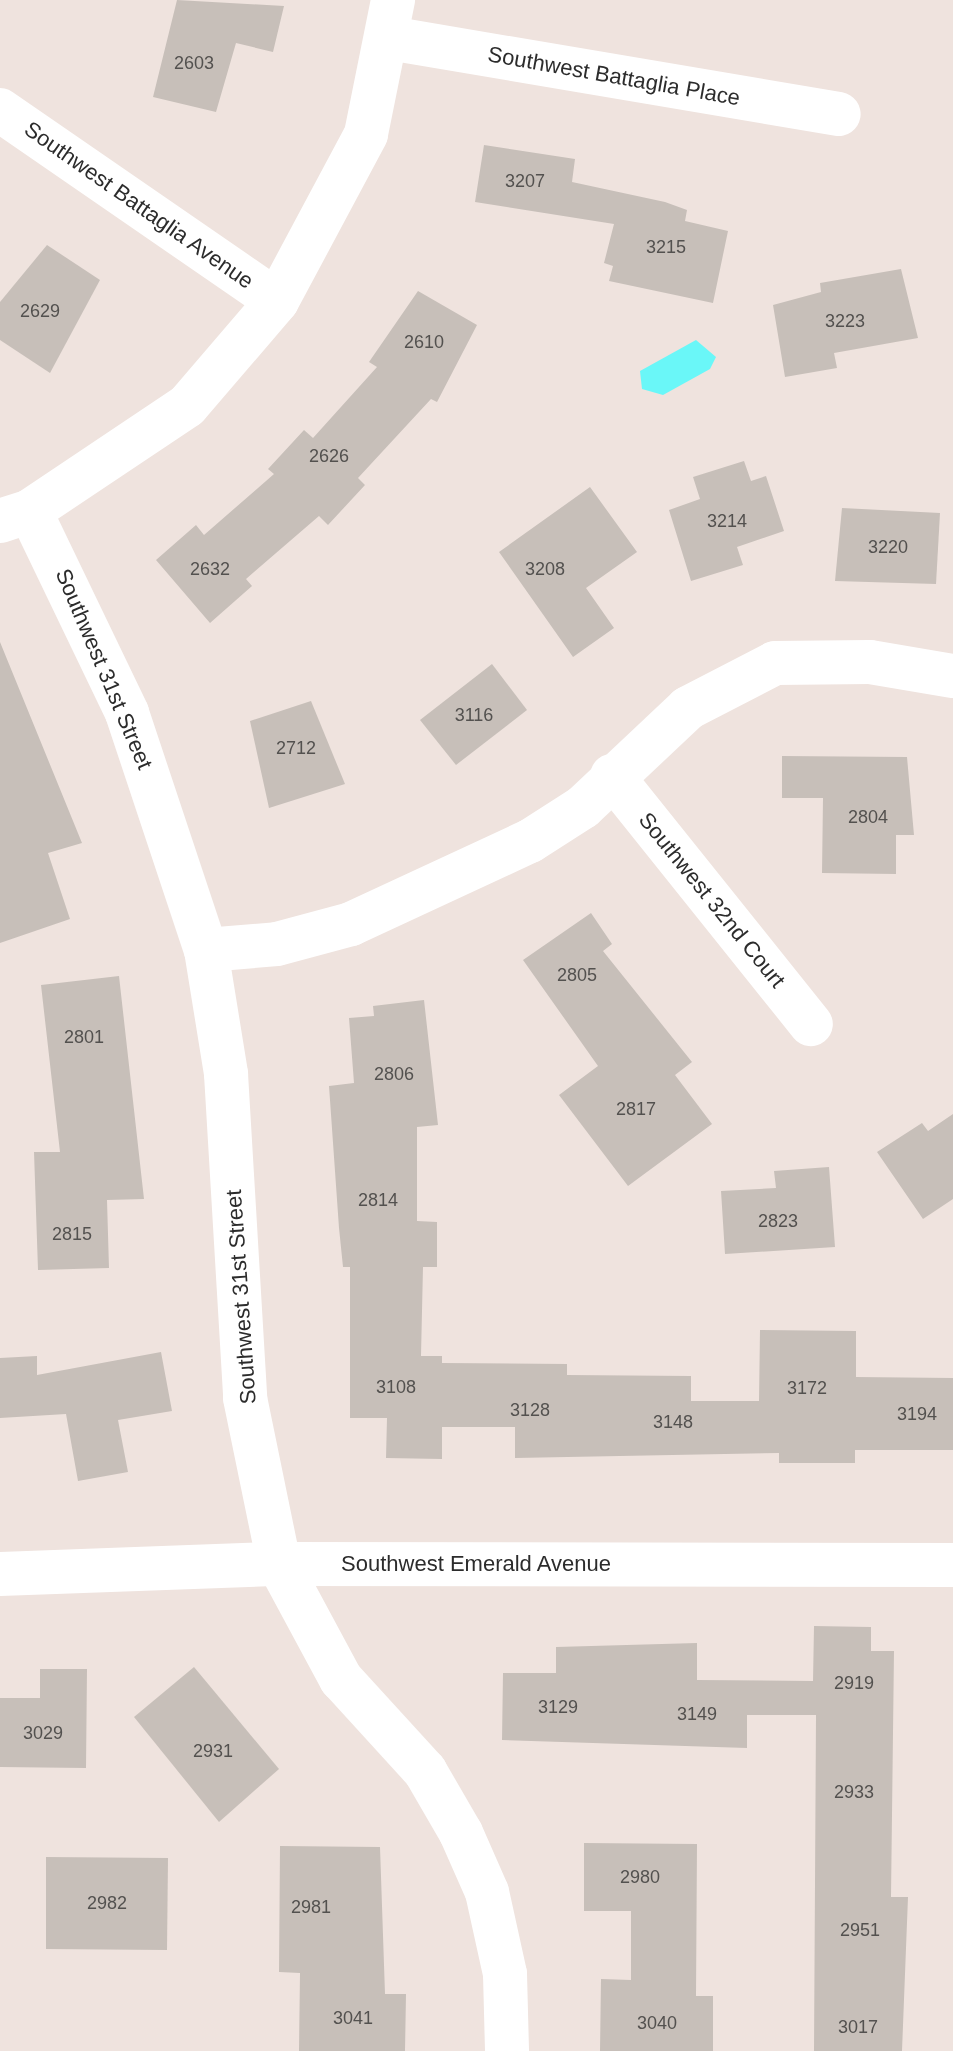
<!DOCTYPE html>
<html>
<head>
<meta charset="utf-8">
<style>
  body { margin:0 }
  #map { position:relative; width:953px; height:2051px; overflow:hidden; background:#efe3de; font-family:Helvetica,sans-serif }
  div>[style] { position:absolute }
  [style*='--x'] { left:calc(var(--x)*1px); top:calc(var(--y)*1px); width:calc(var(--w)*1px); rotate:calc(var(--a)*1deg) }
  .water>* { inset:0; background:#6af7f8 }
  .building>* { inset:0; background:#c7bfb9 }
  .street>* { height:44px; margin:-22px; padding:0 22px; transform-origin:22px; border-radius:22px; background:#fff }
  span { translate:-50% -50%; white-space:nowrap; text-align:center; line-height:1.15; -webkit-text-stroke:6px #fff; paint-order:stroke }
  .number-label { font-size:18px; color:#53514f }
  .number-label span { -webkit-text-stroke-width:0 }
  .street-label { font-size:22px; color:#2c2c2c }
</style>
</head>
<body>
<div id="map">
  <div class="water">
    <i style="clip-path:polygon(696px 340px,716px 357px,710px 369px,663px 395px,642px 389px,640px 371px)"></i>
  </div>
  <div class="building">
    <i style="clip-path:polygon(177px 0,284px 6px,273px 52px,236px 43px,216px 112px,153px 97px)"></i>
    <i style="clip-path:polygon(484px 145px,575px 159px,572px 182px,665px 202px,687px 210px,685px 221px,728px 231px,713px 303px,609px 281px,613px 266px,604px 263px,614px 224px,475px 202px)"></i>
    <i style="clip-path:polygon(47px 245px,100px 280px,50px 373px,0 340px,0 302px)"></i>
    <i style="clip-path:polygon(901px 269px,918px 338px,834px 353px,837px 368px,785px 377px,773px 305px,821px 292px,820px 283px)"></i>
    <i style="clip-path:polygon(418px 291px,477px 325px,437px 402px,431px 399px,358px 478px,365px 485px,328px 525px,319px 516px,246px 579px,252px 586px,210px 623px,156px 560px,196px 525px,204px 535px,274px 474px,268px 469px,304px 430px,313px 438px,377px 367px,369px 362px)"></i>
    <i style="clip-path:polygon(744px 461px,751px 481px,766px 476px,784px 531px,737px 547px,743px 565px,691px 581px,669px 510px,700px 499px,693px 477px)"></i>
    <i style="clip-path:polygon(590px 487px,637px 552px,586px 588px,614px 628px,573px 657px,499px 552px)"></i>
    <i style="clip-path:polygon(842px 508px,940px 513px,936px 584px,835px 581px)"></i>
    <i style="clip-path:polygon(0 642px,82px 843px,48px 853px,70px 919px,0 943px)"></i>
    <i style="clip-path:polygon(492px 664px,527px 710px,456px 765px,420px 720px)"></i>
    <i style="clip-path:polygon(311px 701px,345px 784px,269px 808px,250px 721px)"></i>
    <i style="clip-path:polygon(782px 756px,907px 757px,914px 835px,896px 835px,896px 874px,822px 873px,823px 798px,782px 798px)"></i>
    <i style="clip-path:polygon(591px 913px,612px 944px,603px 951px,692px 1062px,675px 1075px,712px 1124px,628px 1186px,559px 1095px,598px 1066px,523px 960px)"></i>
    <i style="clip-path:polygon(119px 976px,144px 1199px,107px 1200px,109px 1268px,38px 1270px,34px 1152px,60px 1152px,41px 985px)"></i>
    <i style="clip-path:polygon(424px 1000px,438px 1125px,417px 1127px,417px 1221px,437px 1222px,437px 1267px,423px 1267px,421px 1356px,442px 1356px,442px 1363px,567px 1364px,567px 1375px,691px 1376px,691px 1401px,759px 1401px,760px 1330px,856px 1331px,856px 1377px,953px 1378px,953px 1450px,855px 1450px,855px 1463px,779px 1463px,779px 1453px,515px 1458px,515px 1427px,442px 1427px,442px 1459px,386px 1458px,387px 1418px,350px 1418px,350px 1267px,343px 1267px,339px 1228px,329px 1086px,354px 1083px,349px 1018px,374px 1016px,373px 1006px)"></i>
    <i style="clip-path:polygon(953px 1114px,953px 1199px,923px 1219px,877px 1152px,922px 1123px,928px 1131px)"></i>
    <i style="clip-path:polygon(829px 1167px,835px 1247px,725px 1254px,721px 1191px,776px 1188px,774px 1171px)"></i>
    <i style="clip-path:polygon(161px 1352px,172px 1411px,118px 1420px,128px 1472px,78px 1481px,66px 1414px,0 1418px,0 1358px,37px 1356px,37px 1375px)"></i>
    <i style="clip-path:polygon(814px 1626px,871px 1627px,871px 1651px,894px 1651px,891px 1897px,908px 1897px,902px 2051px,814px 2051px,816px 1715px,747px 1715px,747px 1748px,502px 1740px,503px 1673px,556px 1673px,556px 1647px,697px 1643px,697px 1680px,813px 1681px)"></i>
    <i style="clip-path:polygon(194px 1667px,279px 1769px,219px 1822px,134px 1717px)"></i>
    <i style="clip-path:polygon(40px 1669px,87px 1669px,86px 1768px,0 1767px,0 1698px,40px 1698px)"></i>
    <i style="clip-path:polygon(584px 1843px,697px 1844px,696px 1996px,713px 1996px,713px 2051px,600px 2051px,601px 1979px,631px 1980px,631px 1911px,584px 1911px)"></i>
    <i style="clip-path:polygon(280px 1846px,380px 1847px,385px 1994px,406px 1994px,405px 2051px,299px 2051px,300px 1973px,279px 1972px)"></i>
    <i style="clip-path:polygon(46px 1857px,168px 1858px,167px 1950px,46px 1949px)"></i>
  </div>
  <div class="street">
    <i style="--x:389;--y:38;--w:456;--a:9.6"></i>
    <i style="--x:0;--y:110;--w:336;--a:34.6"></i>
    <i style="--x:30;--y:511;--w:224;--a:64.3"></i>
    <i style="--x:127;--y:713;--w:250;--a:71.6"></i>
    <i style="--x:206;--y:950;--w:126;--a:80.8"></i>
    <i style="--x:226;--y:1074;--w:325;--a:86.6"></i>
    <i style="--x:245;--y:1398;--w:169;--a:78.4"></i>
    <i style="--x:279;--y:1564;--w:131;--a:61.7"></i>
    <i style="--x:341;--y:1679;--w:125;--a:47.6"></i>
    <i style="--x:425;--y:1771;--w:72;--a:59.9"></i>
    <i style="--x:461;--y:1833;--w:64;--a:66.2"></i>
    <i style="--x:487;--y:1892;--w:84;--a:77.6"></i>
    <i style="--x:505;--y:1974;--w:77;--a:88.5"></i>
    <i style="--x:0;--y:521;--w:32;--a:-18"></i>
    <i style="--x:30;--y:511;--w:189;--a:-33.8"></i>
    <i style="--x:187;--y:406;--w:138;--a:-49.4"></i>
    <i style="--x:277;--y:301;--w:189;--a:-61.9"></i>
    <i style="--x:366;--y:134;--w:137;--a:-78.6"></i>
    <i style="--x:612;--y:776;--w:318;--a:51.3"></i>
    <i style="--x:206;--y:950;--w:71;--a:-4.8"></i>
    <i style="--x:277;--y:944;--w:77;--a:-15.1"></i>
    <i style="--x:351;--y:924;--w:197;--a:-24.9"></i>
    <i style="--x:530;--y:841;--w:63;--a:-32.7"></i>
    <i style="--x:583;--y:807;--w:144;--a:-43.3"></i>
    <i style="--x:688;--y:708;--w:98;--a:-27.3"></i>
    <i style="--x:775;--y:663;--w:95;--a:-0.6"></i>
    <i style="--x:870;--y:662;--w:84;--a:9.6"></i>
    <i style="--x:0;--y:1574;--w:279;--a:-2.1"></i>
    <i style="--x:279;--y:1564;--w:674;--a:0.09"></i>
  </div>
  <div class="number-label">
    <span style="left:194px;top:63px">2603</span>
    <span style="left:525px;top:181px">3207</span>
    <span style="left:666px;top:247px">3215</span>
    <span style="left:40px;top:311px">2629</span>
    <span style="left:845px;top:321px">3223</span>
    <span style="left:424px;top:342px">2610</span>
    <span style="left:329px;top:456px">2626</span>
    <span style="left:727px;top:521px">3214</span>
    <span style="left:888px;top:547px">3220</span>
    <span style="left:210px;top:569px">2632</span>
    <span style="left:545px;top:569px">3208</span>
    <span style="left:474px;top:715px">3116</span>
    <span style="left:296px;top:748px">2712</span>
    <span style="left:868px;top:817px">2804</span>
    <span style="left:577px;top:975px">2805</span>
    <span style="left:84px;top:1037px">2801</span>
    <span style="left:394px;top:1074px">2806</span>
    <span style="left:636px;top:1109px">2817</span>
    <span style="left:378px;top:1200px">2814</span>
    <span style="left:778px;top:1221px">2823</span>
    <span style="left:72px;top:1234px">2815</span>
    <span style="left:396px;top:1387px">3108</span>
    <span style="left:807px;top:1388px">3172</span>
    <span style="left:530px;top:1410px">3128</span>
    <span style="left:917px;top:1414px">3194</span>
    <span style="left:673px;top:1422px">3148</span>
    <span style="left:854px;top:1683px">2919</span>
    <span style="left:558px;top:1707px">3129</span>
    <span style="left:697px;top:1714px">3149</span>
    <span style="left:43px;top:1733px">3029</span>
    <span style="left:213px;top:1751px">2931</span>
    <span style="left:854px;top:1792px">2933</span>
    <span style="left:640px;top:1877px">2980</span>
    <span style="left:107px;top:1903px">2982</span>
    <span style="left:311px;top:1907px">2981</span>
    <span style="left:860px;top:1930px">2951</span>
    <span style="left:353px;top:2018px">3041</span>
    <span style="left:657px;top:2023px">3040</span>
    <span style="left:858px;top:2027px">3017</span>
  </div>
  <div class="street-label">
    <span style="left:614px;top:76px;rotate:10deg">Southwest Battaglia Place</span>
    <span style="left:139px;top:205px;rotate:35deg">Southwest Battaglia Avenue</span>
    <span style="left:104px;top:669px;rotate:67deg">Southwest 31st Street</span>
    <span style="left:712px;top:900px;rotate:51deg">Southwest 32nd Court</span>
    <span style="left:241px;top:1297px;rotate:-94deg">Southwest 31st Street</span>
    <span style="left:476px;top:1564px">Southwest Emerald Avenue</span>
  </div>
</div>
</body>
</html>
